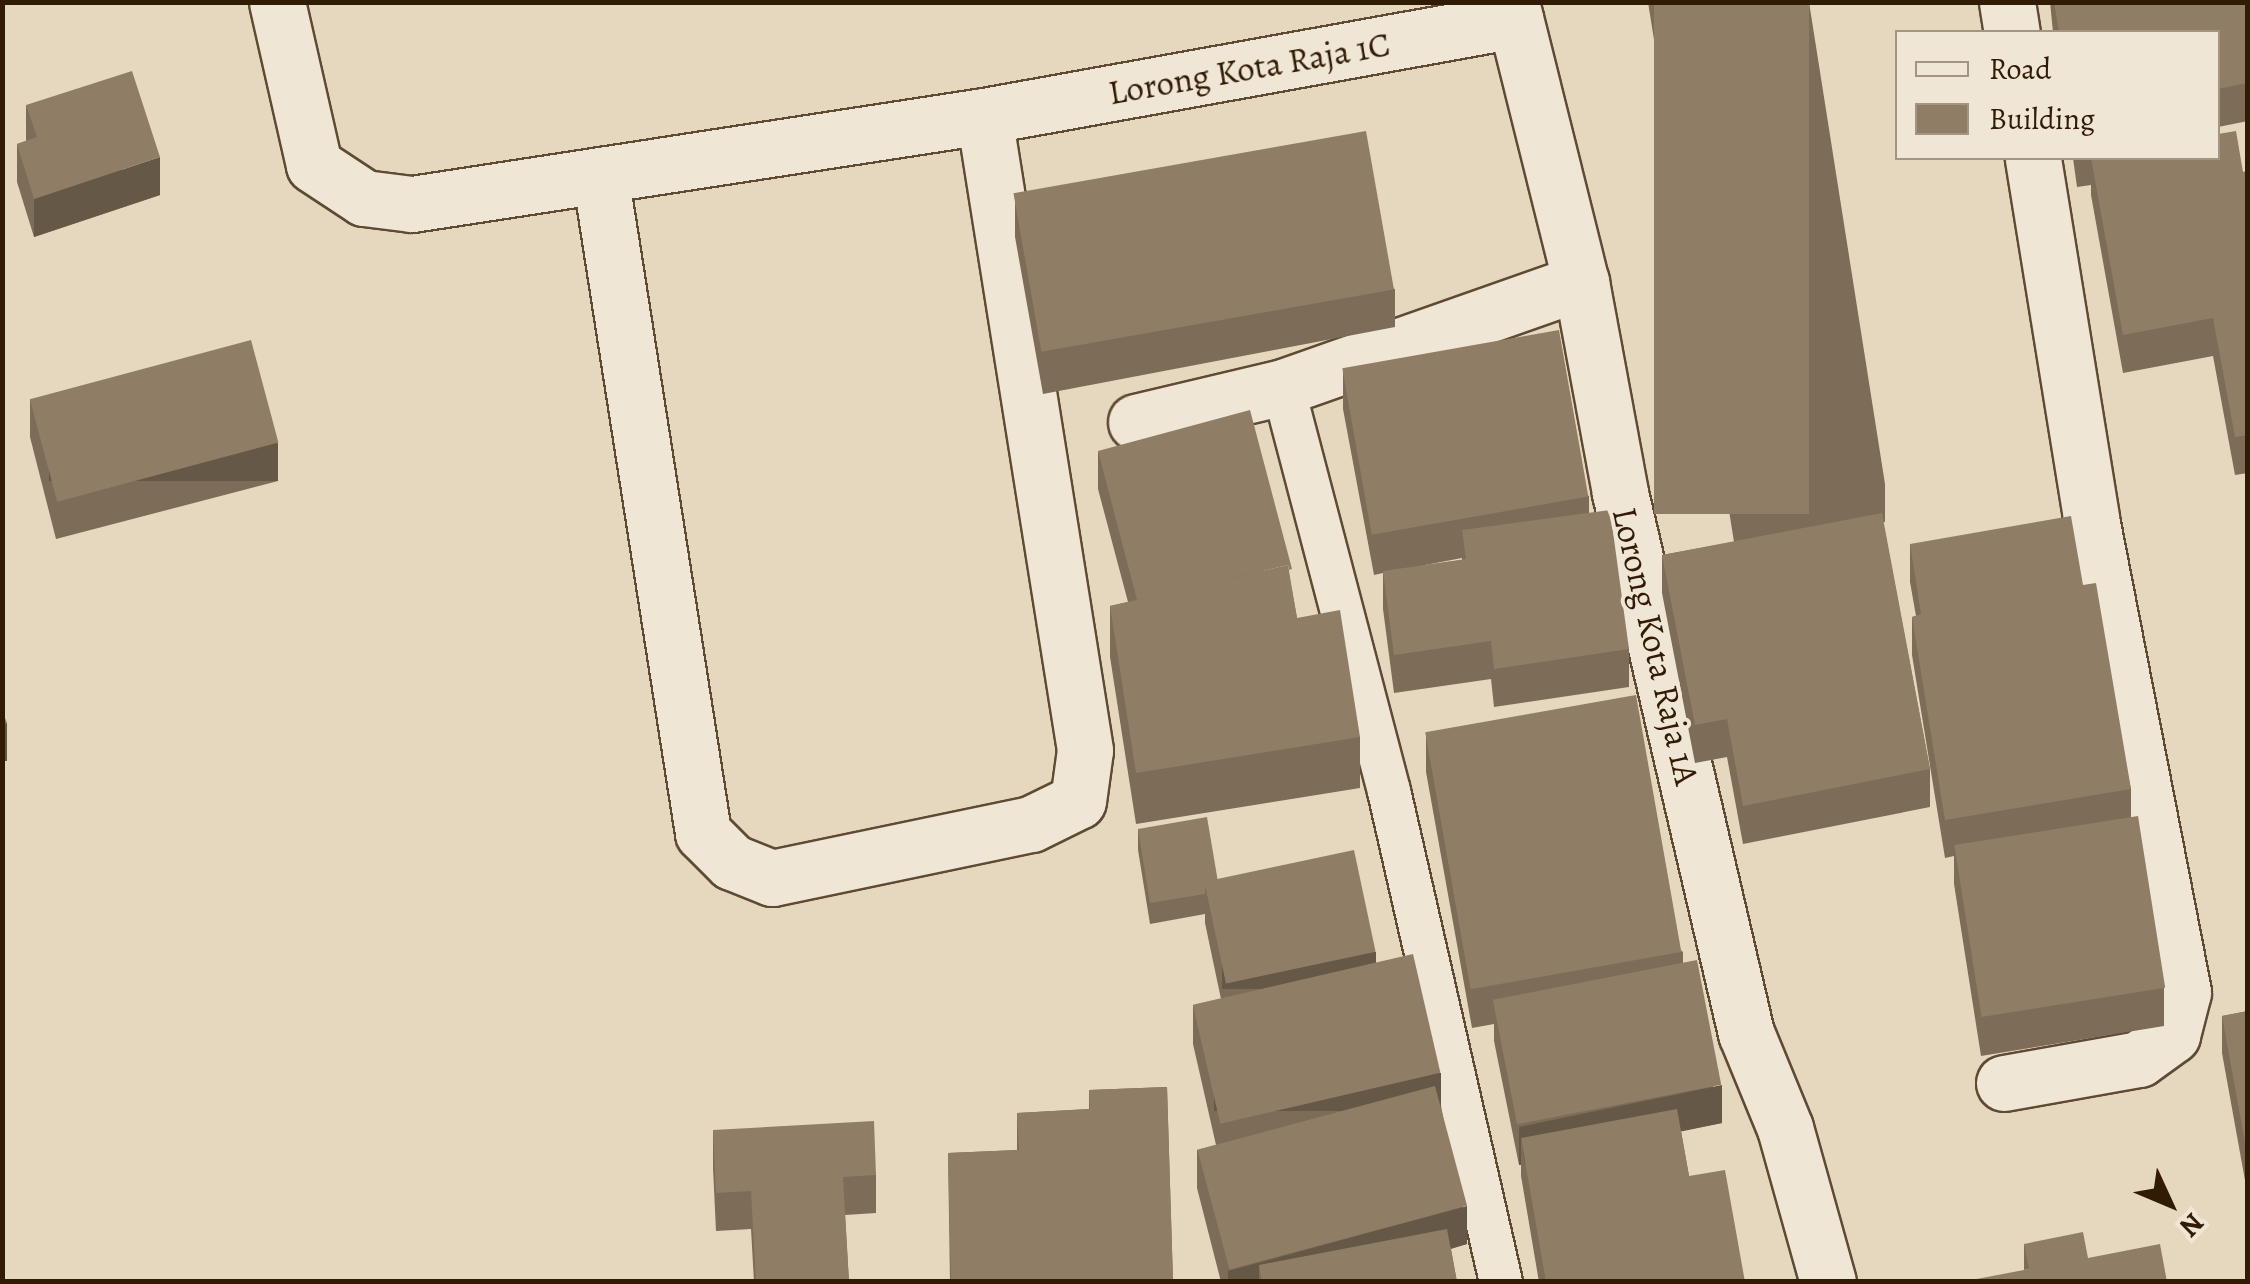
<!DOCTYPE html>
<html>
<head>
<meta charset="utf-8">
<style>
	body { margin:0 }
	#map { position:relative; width:2250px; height:1284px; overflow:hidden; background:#e6d8bf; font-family:Alegreya,serif }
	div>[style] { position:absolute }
	.roads { filter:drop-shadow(2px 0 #5f4a34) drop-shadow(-2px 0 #5f4a34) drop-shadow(0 2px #5f4a34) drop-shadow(0 -2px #5f4a34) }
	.service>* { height:42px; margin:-21px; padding:0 21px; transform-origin:21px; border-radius:21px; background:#efe6d5 }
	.minor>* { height:55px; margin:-27.5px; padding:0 27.5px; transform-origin:27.5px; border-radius:27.5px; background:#efe6d5 }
	.wall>* { inset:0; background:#7c6c58 }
	.shaded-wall>* { inset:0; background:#655847; transform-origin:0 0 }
	.building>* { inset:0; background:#907d66; transform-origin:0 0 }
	span { translate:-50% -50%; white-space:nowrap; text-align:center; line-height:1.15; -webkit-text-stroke:8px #efe6d5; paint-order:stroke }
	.street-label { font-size:35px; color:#321b05 }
	.frame { position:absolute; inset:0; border:5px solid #321b05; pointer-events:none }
	.legend { position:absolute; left:1895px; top:30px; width:325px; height:130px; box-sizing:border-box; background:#efe6d5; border:2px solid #a39582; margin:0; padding:12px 18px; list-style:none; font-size:30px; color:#321b05 }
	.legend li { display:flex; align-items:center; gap:20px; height:50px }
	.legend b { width:50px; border:2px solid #a39582 }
	.north { position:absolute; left:2120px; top:1154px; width:100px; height:100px; -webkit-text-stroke:8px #efe6d5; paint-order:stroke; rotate:134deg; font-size:28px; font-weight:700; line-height:40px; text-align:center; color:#321b05 }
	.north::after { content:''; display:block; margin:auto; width:35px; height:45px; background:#321b05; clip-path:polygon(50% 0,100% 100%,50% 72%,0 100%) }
</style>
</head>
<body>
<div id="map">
	<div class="roads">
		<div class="service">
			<div style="left:1283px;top:387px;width:418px;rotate:75.3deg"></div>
			<div style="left:1389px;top:791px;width:504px;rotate:77.15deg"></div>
		</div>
		<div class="minor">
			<div style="left:277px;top:2px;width:167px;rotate:77.2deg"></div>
			<div style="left:314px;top:165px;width:60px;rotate:33.4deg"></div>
			<div style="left:364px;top:198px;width:48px;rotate:7.1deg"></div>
			<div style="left:412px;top:204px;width:579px;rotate:-8.75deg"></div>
			<div style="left:984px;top:116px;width:540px;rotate:-10.25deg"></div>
			<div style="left:1511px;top:2px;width:289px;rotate:76deg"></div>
			<div style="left:1581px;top:282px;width:215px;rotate:79.5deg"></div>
			<div style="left:1620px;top:493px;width:555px;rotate:76.87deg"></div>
			<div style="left:1746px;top:1033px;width:103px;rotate:67.7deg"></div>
			<div style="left:1785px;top:1128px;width:160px;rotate:74.4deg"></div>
			<div style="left:2007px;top:2px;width:30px;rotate:81deg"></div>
			<div style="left:600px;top:175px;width:666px;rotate:81.1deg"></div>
			<div style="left:703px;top:833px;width:41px;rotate:45deg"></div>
			<div style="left:732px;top:862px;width:43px;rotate:21.8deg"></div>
			<div style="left:772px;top:878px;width:265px;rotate:-11.8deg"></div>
			<div style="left:1031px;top:824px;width:52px;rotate:-26.1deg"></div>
			<div style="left:1078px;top:801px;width:51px;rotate:-82.2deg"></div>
			<div style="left:1085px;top:750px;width:642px;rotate:-99.05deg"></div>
			<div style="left:1136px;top:422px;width:151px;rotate:-13.4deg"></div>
			<div style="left:1283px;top:387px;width:316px;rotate:-19.4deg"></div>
			<div style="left:2004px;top:1083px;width:137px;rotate:-10.1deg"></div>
			<div style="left:2139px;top:1059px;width:41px;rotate:-36deg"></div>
			<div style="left:2172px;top:1035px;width:44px;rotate:-75.7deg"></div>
			<div style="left:2183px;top:992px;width:484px;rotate:-101deg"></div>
			<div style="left:2091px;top:517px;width:364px;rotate:-99.2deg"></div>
		</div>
	</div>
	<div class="wall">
		<div style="clip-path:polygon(1648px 2px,1809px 2px,1885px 484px,1885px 522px,1883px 522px,1930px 769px,1930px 807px,1743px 844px,1727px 757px,1695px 763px,1662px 593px,1662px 555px,1734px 542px)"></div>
		<div style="clip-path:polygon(2050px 2px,2248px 2px,2248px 121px,2218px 127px,2218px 32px,2053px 32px)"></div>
		<div style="clip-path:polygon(26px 105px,160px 195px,34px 237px,17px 182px,17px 144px,26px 141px)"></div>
		<div style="clip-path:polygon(2073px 158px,2218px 158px,2243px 172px,2248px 171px,2248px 473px,2235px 475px,2213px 356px,2123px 373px,2091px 195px,2091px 185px,2077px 187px)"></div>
		<div style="clip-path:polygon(1015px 199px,1395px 289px,1395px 327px,1043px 394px,1015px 237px)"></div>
		<div style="clip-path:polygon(evenodd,1343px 371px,1589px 496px,1589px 513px,1629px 649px,1629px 687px,1494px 707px,1491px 679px,1394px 693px,1383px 609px,1383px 573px,1374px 575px,1343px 409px,1343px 371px,1462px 558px,1462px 560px,1420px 566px,1462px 558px)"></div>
		<div style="clip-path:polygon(30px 399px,278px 481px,56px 539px,30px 437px)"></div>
		<div style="clip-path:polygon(1098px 451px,1292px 591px,1297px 618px,1360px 737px,1360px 788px,1136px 824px,1110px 657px,1110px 606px,1128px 602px,1098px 489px)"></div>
		<div style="clip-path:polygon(1910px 544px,2083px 585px,2131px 789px,2131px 817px,2164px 988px,2164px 1026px,1981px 1056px,1954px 884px,1954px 856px,1945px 858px,1912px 655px,1912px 617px,1916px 616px,1910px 582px)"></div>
		<div style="clip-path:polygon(1426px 734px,1683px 952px,1683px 964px,1722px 1123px,1681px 1131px,1689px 1176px,1745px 1282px,1539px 1282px,1521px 1176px,1521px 1165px,1519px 1165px,1494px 1041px,1494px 1024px,1472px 1028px,1426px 772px)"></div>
		<div style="clip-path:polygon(1138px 829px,1218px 882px,1376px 962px,1441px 1106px,1467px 1244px,1451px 1249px,1457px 1282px,1221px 1282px,1197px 1188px,1197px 1150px,1216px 1145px,1193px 1044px,1193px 1006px,1221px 999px,1205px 923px,1205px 914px,1150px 924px,1138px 850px)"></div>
		<div style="clip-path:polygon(2248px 1011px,2248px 1197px,2222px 1053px,2222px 1016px)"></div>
		<div style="clip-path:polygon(1167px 1087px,1173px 1282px,950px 1282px,948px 1153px,1017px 1150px,1017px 1113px,1089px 1109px,1089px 1090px)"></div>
		<div style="clip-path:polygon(713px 1130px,876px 1175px,876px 1213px,845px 1215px,849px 1282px,754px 1282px,751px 1229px,716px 1231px,713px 1168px)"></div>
		<div style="clip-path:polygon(2024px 1244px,2088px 1258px,2024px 1270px)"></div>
	</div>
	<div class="shaded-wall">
		<div style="clip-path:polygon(160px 157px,160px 195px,34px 237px,34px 199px)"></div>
		<div style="left:278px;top:443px;width:38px;height:229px;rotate:90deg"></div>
		<div style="left:7px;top:723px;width:38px;height:5px;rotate:90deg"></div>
		<div style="left:1376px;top:952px;width:37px;height:154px;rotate:90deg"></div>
		<div style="left:1441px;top:1073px;width:38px;height:227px;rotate:90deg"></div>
		<div style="clip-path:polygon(1722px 1085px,1722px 1123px,1525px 1164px,1521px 1138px,1521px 1165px,1519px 1165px,1519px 1127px)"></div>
		<div style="clip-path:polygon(1467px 1206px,1467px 1244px,1330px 1282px,1259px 1265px,1259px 1282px,1228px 1282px,1228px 1271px)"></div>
	</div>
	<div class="building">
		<div style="left:1654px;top:2px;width:155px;height:512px"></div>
		<div style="clip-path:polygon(2054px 2px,2248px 2px,2248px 83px,2218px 89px,2218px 32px,2059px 32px)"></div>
		<div style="clip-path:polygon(132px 71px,160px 157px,34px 199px,17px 144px,37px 137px,26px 105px)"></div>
		<div style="left:1366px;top:131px;width:161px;height:358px;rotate:80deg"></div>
		<div style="clip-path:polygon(2236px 131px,2243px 172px,2248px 171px,2248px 435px,2235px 437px,2213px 318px,2123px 335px,2091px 158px,2218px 158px,2218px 134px)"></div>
		<div style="left:1559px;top:330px;width:169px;height:220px;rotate:80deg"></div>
		<div style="left:251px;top:340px;width:106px;height:229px;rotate:75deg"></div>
		<div style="clip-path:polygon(1250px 410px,1292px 569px,1289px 570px,1288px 565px,1137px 600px,1098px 451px)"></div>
		<div style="clip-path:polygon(1610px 510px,1629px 649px,1494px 669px,1491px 641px,1394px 655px,1383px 571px,1466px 559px,1462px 530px)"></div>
		<div style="clip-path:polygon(1882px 513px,1930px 769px,1743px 806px,1727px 719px,1695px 725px,1662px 555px)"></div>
		<div style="clip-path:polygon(2071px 516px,2083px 585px,2096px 583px,2131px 789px,1945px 820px,1912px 617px,1921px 614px,1910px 544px)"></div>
		<div style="clip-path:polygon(1288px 565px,1297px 618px,1340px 610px,1360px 737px,1136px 773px,1110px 606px)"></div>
		<div style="left:1636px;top:695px;width:261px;height:214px;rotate:80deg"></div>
		<div style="clip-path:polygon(2px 710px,7px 723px,2px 725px)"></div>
		<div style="left:2138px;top:816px;width:174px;height:186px;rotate:81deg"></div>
		<div style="clip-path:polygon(1207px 817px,1218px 882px,1205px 885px,1205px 894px,1150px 903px,1138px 829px)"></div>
		<div style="left:1354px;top:850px;width:104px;height:153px;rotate:78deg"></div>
		<div style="left:1413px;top:954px;width:122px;height:226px;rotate:77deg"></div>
		<div style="left:1697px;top:960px;width:127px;height:208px;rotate:79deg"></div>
		<div style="clip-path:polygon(2248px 1011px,2248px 1159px,2222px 1016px)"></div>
		<div style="left:1435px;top:1086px;width:124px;height:246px;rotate:75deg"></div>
		<div style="clip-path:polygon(1167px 1087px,1173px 1280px,951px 1282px,948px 1153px,1019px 1150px,1017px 1113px,1090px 1109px,1089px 1090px)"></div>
		<div style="clip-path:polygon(1677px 1109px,1689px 1176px,1725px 1170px,1745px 1282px,1546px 1282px,1521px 1138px)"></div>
		<div style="clip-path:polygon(874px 1121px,876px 1175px,843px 1177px,849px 1282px,756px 1282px,751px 1191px,716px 1193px,713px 1130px)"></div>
		<div style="clip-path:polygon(1447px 1229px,1457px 1282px,1262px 1282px,1259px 1265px)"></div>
		<div style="clip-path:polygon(2083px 1232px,2088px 1258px,2160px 1244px,2167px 1282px,1961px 1282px,2029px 1269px,2024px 1244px)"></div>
	</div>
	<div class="street-label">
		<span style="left:1249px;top:68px;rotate:-10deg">Lorong Kota Raja 1C</span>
		<span style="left:1656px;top:646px;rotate:77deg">Lorong Kota Raja 1A</span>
	</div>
	<div class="frame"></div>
	<ul class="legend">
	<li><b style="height:12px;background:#efe6d5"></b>Road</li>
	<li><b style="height:28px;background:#907d66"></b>Building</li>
	</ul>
	<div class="north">N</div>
</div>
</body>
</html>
